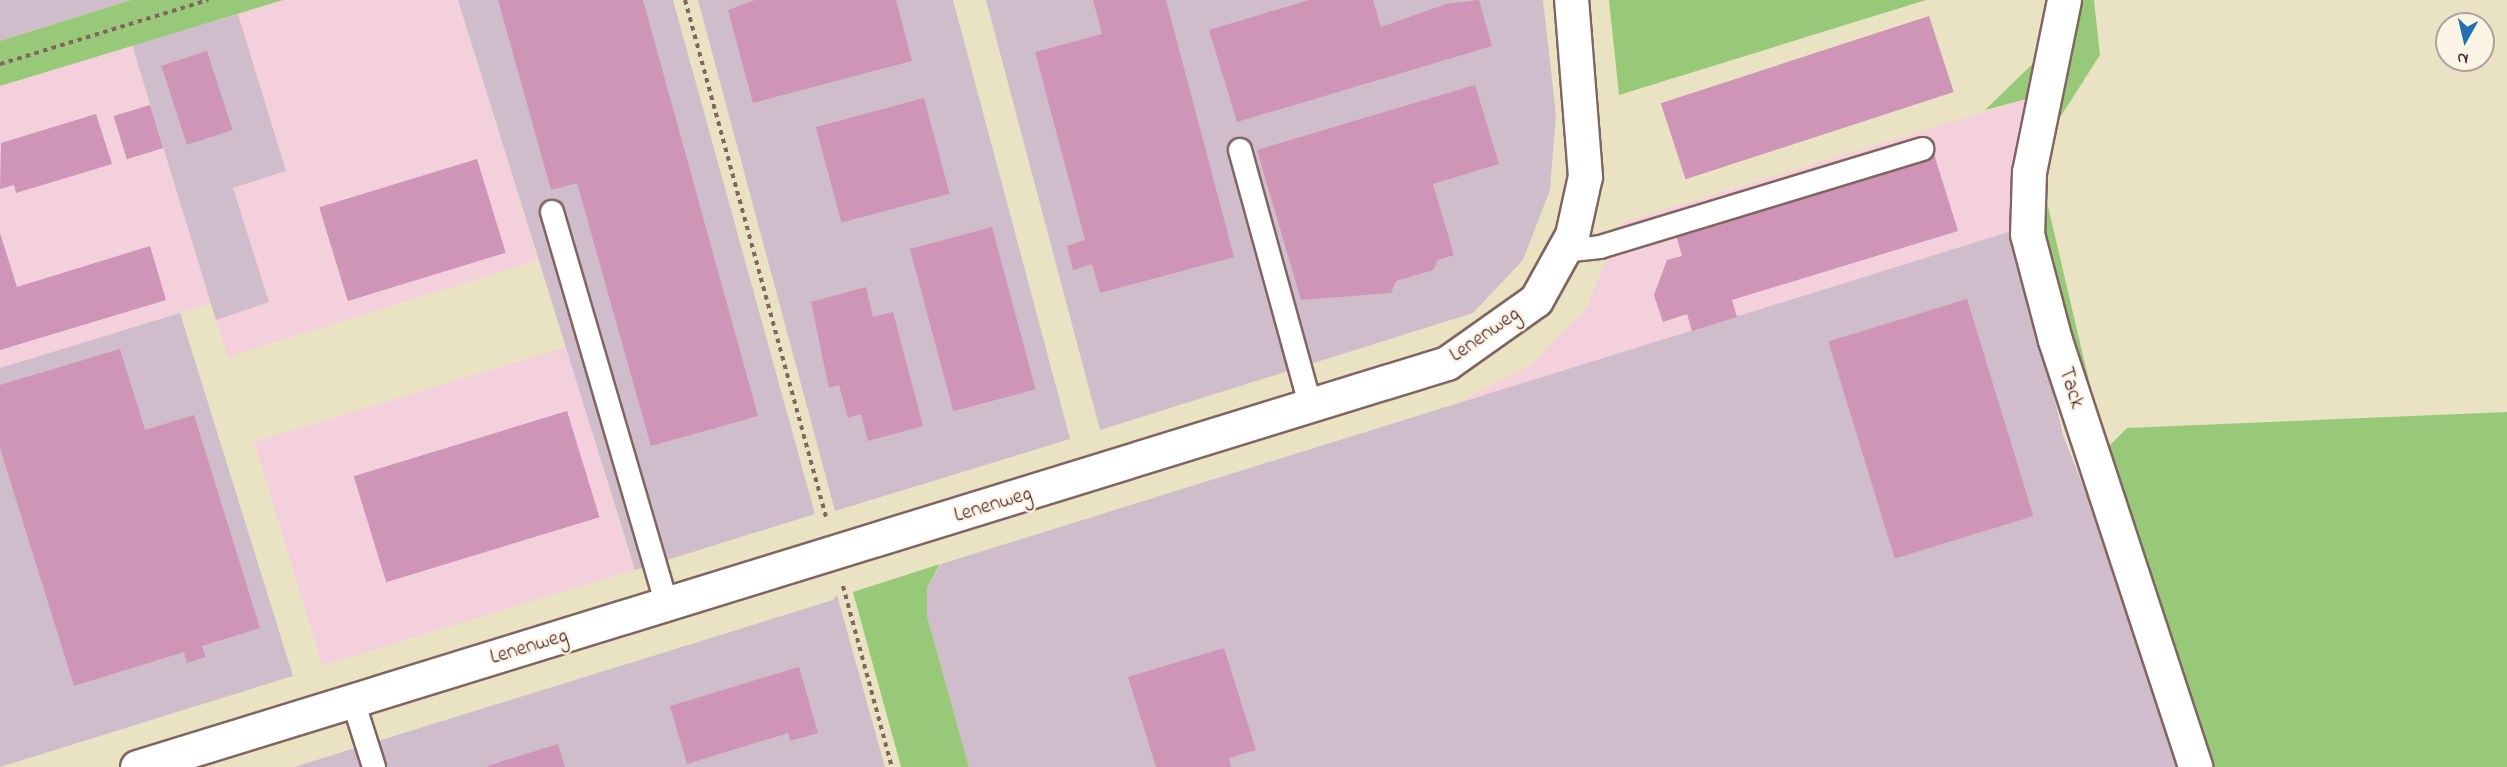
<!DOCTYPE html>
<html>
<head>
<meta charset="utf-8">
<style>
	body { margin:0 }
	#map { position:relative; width:2507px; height:767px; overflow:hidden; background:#eae3c3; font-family:"Indie Flower",sans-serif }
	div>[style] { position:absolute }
	.built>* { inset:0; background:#f4cfdc; transform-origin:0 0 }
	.industrial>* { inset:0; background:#d0bdcc }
	.green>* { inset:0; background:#98c979 }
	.building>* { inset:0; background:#ce95b6; transform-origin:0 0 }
	.path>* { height:4px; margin-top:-2px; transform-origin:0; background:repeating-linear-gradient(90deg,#826460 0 4.5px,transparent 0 9px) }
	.roads { filter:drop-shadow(2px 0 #826460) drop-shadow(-2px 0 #826460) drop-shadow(0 2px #826460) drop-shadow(0 -2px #826460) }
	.service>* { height:22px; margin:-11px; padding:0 11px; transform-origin:11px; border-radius:11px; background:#fff }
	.minor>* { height:33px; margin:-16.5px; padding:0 16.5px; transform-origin:16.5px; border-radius:16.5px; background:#fff }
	span { translate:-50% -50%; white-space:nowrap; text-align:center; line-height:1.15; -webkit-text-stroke:5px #fcf5e5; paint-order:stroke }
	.street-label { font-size:21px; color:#4a1f2b }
	.north { position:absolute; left:2435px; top:12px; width:60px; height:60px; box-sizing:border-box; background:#fcf5e5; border:2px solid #b59f9b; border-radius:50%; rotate:188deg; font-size:16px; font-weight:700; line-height:24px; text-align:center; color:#4a1f2b }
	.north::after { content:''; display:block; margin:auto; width:21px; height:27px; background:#1f6fb2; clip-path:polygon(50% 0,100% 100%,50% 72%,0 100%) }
</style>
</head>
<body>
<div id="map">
	<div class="built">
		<div style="clip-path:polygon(283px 0,458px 0,538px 260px,228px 357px,216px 320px,269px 302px,233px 188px,286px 171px,238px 14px)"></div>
		<div style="clip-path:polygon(132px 45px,212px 303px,0 368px,0 86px)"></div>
		<div style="clip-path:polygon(2034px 97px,2015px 230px,1456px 404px,1531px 365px,1587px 307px,1621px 223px)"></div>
		<div style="left:566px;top:347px;width:233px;height:326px;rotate:73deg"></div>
	</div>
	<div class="industrial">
		<div style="clip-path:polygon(0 0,131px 0,0 41px)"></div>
		<div style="clip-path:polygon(458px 0,673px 0,815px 514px,635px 570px)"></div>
		<div style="clip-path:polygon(698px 0,953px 0,1070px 439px,835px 511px)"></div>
		<div style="clip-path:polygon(986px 0,1543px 0,1556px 115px,1550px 190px,1523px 260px,1473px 313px,1100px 430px)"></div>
		<div style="clip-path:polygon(238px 14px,286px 171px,233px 188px,269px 302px,216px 320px,132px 45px)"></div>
		<div style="clip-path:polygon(2015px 230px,2063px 435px,2126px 595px,2182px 767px,969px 767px,927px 616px,927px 588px,941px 564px)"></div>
		<div style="clip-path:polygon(180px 313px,293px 676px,0 767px,0 368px)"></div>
		<div style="clip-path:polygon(837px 595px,885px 767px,294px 767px,833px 600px)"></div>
	</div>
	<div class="green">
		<div style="clip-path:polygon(131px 0,283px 0,0 86px,0 41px)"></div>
		<div style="clip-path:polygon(1609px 0,1926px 0,1619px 95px)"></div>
		<div style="clip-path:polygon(2074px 0,2094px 0,2100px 55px,2036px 155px,2096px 411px,2076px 369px,2041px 224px,2036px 155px)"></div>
		<div style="clip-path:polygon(2049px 48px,2034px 97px,1985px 110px)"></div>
		<div style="clip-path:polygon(2507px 412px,2507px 767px,2206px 767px,2107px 448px,2127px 428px)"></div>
		<div style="clip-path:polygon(940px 564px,927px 588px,927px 616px,969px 767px,901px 767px,853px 592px)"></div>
	</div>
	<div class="building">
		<div style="clip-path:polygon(498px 0,643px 0,758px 416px,651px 446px,577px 183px,551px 190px)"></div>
		<div style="clip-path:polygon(755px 0,896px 0,912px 61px,753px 103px,728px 10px)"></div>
		<div style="clip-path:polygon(1093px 0,1166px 0,1234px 257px,1100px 293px,1092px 264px,1073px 270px,1067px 246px,1085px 240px,1035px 52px,1102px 34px)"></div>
		<div style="clip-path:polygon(1309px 0,1373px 0,1381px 27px,1446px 4px,1479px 0,1492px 46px,1237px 122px,1209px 30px)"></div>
		<div style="left:1929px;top:16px;width:80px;height:282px;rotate:72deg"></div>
		<div style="left:207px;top:51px;width:83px;height:48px;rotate:72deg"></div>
		<div style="clip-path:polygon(1475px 85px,1499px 164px,1433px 184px,1454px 255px,1438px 260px,1433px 270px,1396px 281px,1391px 293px,1301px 300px,1257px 150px)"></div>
		<div style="left:924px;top:98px;width:99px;height:112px;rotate:75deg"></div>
		<div style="left:150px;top:105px;width:45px;height:38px;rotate:73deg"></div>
		<div style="clip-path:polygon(96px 114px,112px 164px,16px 193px,14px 185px,0 189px,1px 143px)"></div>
		<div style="clip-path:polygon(1933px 151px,1958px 231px,1732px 300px,1737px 317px,1692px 331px,1687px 314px,1663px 322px,1654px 295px,1667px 260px,1682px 256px,1675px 231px)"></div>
		<div style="left:477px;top:159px;width:98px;height:165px;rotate:73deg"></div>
		<div style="left:992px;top:227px;width:168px;height:85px;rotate:75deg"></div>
		<div style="clip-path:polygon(0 233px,17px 287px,150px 246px,166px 300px,0 350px)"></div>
		<div style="clip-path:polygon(866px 287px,873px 317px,893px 312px,923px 426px,868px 441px,861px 414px,848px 418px,839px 385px,829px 388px,811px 302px)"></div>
		<div style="left:1967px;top:299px;width:227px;height:145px;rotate:73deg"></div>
		<div style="clip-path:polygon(120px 349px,145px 430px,194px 415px,260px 628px,202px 646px,206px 657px,187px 663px,184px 652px,74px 686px,0 448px,0 385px)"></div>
		<div style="left:567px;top:411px;width:111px;height:223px;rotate:73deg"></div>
		<div style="clip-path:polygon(1224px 648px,1256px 750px,1229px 758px,1231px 767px,1156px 767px,1128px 677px)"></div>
		<div style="clip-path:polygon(799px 667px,818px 733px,790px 741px,788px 733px,687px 764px,670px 706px)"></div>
		<div style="clip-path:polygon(558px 744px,565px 767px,486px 767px,503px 761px)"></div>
	</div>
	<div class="path">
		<div style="left:685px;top:0;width:536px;rotate:74.74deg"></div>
		<div style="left:0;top:64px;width:218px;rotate:-17.1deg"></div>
		<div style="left:843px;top:586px;width:188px;rotate:74.9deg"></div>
	</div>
	<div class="roads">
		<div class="service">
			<div style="left:1240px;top:150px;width:267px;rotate:74.6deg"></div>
			<div style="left:552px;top:212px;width:409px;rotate:73.7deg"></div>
			<div style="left:1563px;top:251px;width:37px;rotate:-6deg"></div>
			<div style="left:1600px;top:247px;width:337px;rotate:-16.9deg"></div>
			<div style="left:353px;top:701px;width:69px;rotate:72.3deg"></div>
		</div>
		<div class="minor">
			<div style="left:2064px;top:0;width:176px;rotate:101.5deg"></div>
			<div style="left:2029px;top:172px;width:62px;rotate:91.8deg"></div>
			<div style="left:2027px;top:234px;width:110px;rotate:75.2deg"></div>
			<div style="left:2055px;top:340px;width:449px;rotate:71.8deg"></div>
			<div style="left:137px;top:767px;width:1371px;rotate:-17.14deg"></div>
			<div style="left:1447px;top:363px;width:109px;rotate:-35.3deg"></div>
			<div style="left:1536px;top:300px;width:74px;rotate:-61deg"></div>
			<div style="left:1572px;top:235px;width:60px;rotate:-77.6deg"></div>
			<div style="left:1585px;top:176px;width:177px;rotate:-94.5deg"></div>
		</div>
	</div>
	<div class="street-label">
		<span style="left:1485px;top:335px;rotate:-35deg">Lenenweg</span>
		<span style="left:2071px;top:388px;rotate:72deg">Tack</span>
		<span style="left:993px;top:505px;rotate:-17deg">Lenenweg</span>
		<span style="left:529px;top:647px;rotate:-17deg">Lenenweg</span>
	</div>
	<div class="north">N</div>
</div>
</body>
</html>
